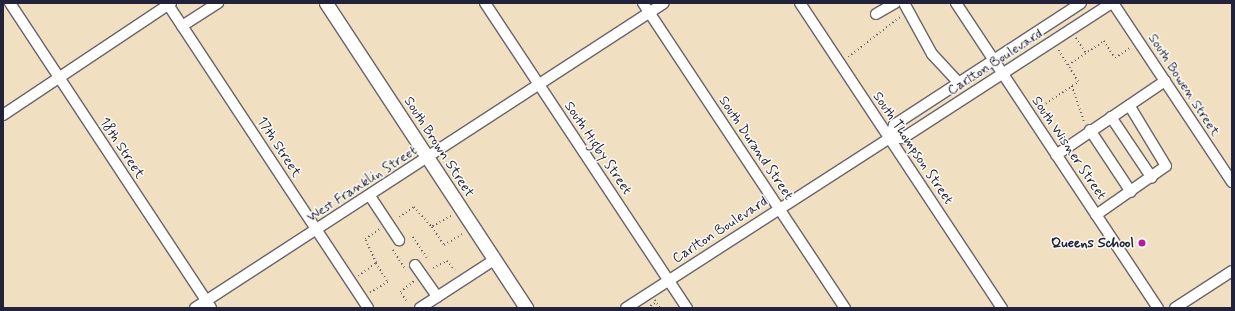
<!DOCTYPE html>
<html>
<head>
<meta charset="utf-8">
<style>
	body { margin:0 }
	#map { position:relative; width:1235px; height:311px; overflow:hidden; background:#f0e0c1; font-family:Mynerve,sans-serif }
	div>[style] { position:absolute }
	.path>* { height:1.5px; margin-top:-0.75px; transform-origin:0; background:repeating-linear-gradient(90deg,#6a646a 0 1px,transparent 0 4px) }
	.roads { filter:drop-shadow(1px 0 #6a646a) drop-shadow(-1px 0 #6a646a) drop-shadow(0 1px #6a646a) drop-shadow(0 -1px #6a646a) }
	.minor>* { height:10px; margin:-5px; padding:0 5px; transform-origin:5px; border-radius:5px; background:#fff }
	.major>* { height:13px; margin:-6.5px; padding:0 6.5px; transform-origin:6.5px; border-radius:6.5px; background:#fff }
	.dots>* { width:11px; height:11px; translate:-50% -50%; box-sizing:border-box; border:2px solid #fdfcf7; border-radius:50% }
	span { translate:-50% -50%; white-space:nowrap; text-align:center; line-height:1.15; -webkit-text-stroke:3px #fdfcf7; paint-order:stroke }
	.street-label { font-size:14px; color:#22223b }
	.poi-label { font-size:14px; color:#22223b; font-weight:700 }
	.right { translate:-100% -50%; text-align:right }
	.frame { position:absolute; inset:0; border:4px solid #22223b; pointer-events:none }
</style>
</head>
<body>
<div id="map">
	<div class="path">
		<div style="left:1076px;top:38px;width:18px;rotate:56deg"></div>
		<div style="left:848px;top:57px;width:67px;rotate:-37.7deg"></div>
		<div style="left:1068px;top:65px;width:43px;rotate:-33.7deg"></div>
		<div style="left:1104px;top:41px;width:20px;rotate:57deg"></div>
		<div style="left:1115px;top:58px;width:18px;rotate:-34deg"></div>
		<div style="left:1072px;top:86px;width:37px;rotate:71deg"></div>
		<div style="left:1039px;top:108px;width:47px;rotate:-33.7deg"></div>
		<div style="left:1078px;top:82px;width:39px;rotate:-122deg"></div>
		<div style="left:451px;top:216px;width:22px;rotate:150deg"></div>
		<div style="left:432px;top:227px;width:22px;rotate:56deg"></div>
		<div style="left:444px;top:245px;width:21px;rotate:-31deg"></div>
		<div style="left:399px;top:217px;width:18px;rotate:-34deg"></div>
		<div style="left:414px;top:207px;width:27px;rotate:48deg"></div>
		<div style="left:413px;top:237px;width:25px;rotate:56deg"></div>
		<div style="left:393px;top:250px;width:24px;rotate:57deg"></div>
		<div style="left:376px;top:263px;width:26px;rotate:-115deg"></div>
		<div style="left:365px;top:239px;width:18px;rotate:-34deg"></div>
		<div style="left:433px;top:268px;width:16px;rotate:-27deg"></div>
		<div style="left:447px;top:261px;width:12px;rotate:48deg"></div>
		<div style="left:358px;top:276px;width:22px;rotate:-36deg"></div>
		<div style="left:376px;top:263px;width:22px;rotate:58deg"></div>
		<div style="left:388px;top:282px;width:22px;rotate:148deg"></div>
		<div style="left:655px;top:300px;width:9px;rotate:58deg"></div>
		<div style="left:406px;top:301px;width:11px;rotate:-124deg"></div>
		<div style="left:400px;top:292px;width:18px;rotate:-38deg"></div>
		<div style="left:647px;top:308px;width:11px;rotate:-34deg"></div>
	</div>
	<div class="roads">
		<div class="minor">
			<div style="left:10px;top:3px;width:365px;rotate:56.6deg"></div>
			<div style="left:167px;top:3px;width:365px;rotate:56.6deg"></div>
			<div style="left:485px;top:3px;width:366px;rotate:56.5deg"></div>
			<div style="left:643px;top:3px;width:366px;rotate:56.5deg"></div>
			<div style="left:800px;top:3px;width:366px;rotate:56.5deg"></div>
			<div style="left:904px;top:3px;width:58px;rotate:61.2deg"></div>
			<div style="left:932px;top:54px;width:38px;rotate:47deg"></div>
			<div style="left:956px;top:3px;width:366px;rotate:56.5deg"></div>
			<div style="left:1113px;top:3px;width:215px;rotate:56.4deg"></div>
			<div style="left:876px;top:14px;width:22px;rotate:-30deg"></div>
			<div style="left:182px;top:26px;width:43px;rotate:-32.6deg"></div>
			<div style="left:3px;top:115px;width:202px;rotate:-33.7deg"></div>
			<div style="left:1111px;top:117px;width:73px;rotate:56.1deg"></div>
			<div style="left:1090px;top:130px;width:74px;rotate:56.5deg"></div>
			<div style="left:890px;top:138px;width:14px;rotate:-73deg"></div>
			<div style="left:894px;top:125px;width:223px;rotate:-33.1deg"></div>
			<div style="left:1056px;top:155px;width:132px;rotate:-34.2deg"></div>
			<div style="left:370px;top:196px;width:53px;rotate:56.6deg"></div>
			<div style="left:1096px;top:215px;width:85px;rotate:-35deg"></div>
			<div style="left:1166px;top:166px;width:71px;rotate:-121.2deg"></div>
			<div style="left:415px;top:265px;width:39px;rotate:55deg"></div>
			<div style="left:195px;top:308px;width:559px;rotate:-33.04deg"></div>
			<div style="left:420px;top:308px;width:88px;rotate:-33deg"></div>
			<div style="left:626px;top:308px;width:314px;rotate:-32.8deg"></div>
			<div style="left:890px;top:138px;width:13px"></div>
			<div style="left:903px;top:138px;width:249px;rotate:-32.9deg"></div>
			<div style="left:1175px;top:308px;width:68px;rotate:-33deg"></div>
		</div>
		<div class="major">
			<div style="left:326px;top:3px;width:365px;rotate:56.7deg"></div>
		</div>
	</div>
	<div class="dots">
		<div style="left:1142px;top:243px;background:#b5179e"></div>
	</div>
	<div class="street-label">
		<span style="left:995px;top:62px;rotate:-33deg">Carlton Boulevard</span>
		<span style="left:1184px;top:85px;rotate:57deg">South Bowen Street</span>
		<span style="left:279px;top:147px;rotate:57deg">17th Street</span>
		<span style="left:439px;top:147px;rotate:57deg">South Brown Street</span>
		<span style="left:122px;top:148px;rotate:57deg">18th Street</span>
		<span style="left:598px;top:148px;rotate:56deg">South Higby Street</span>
		<span style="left:756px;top:148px;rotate:56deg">South Durand Street</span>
		<span style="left:913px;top:148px;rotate:56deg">South Thompson Street</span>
		<span style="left:1069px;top:148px;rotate:56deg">South Wisner Street</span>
		<span style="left:362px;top:184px;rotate:-33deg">West Franklin Street</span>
		<span style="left:720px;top:230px;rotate:-33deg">Carlton Boulevard</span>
	</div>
	<div class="poi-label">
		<span class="right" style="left:1134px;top:243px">Queens School</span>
	</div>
	<div class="frame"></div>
</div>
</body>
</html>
